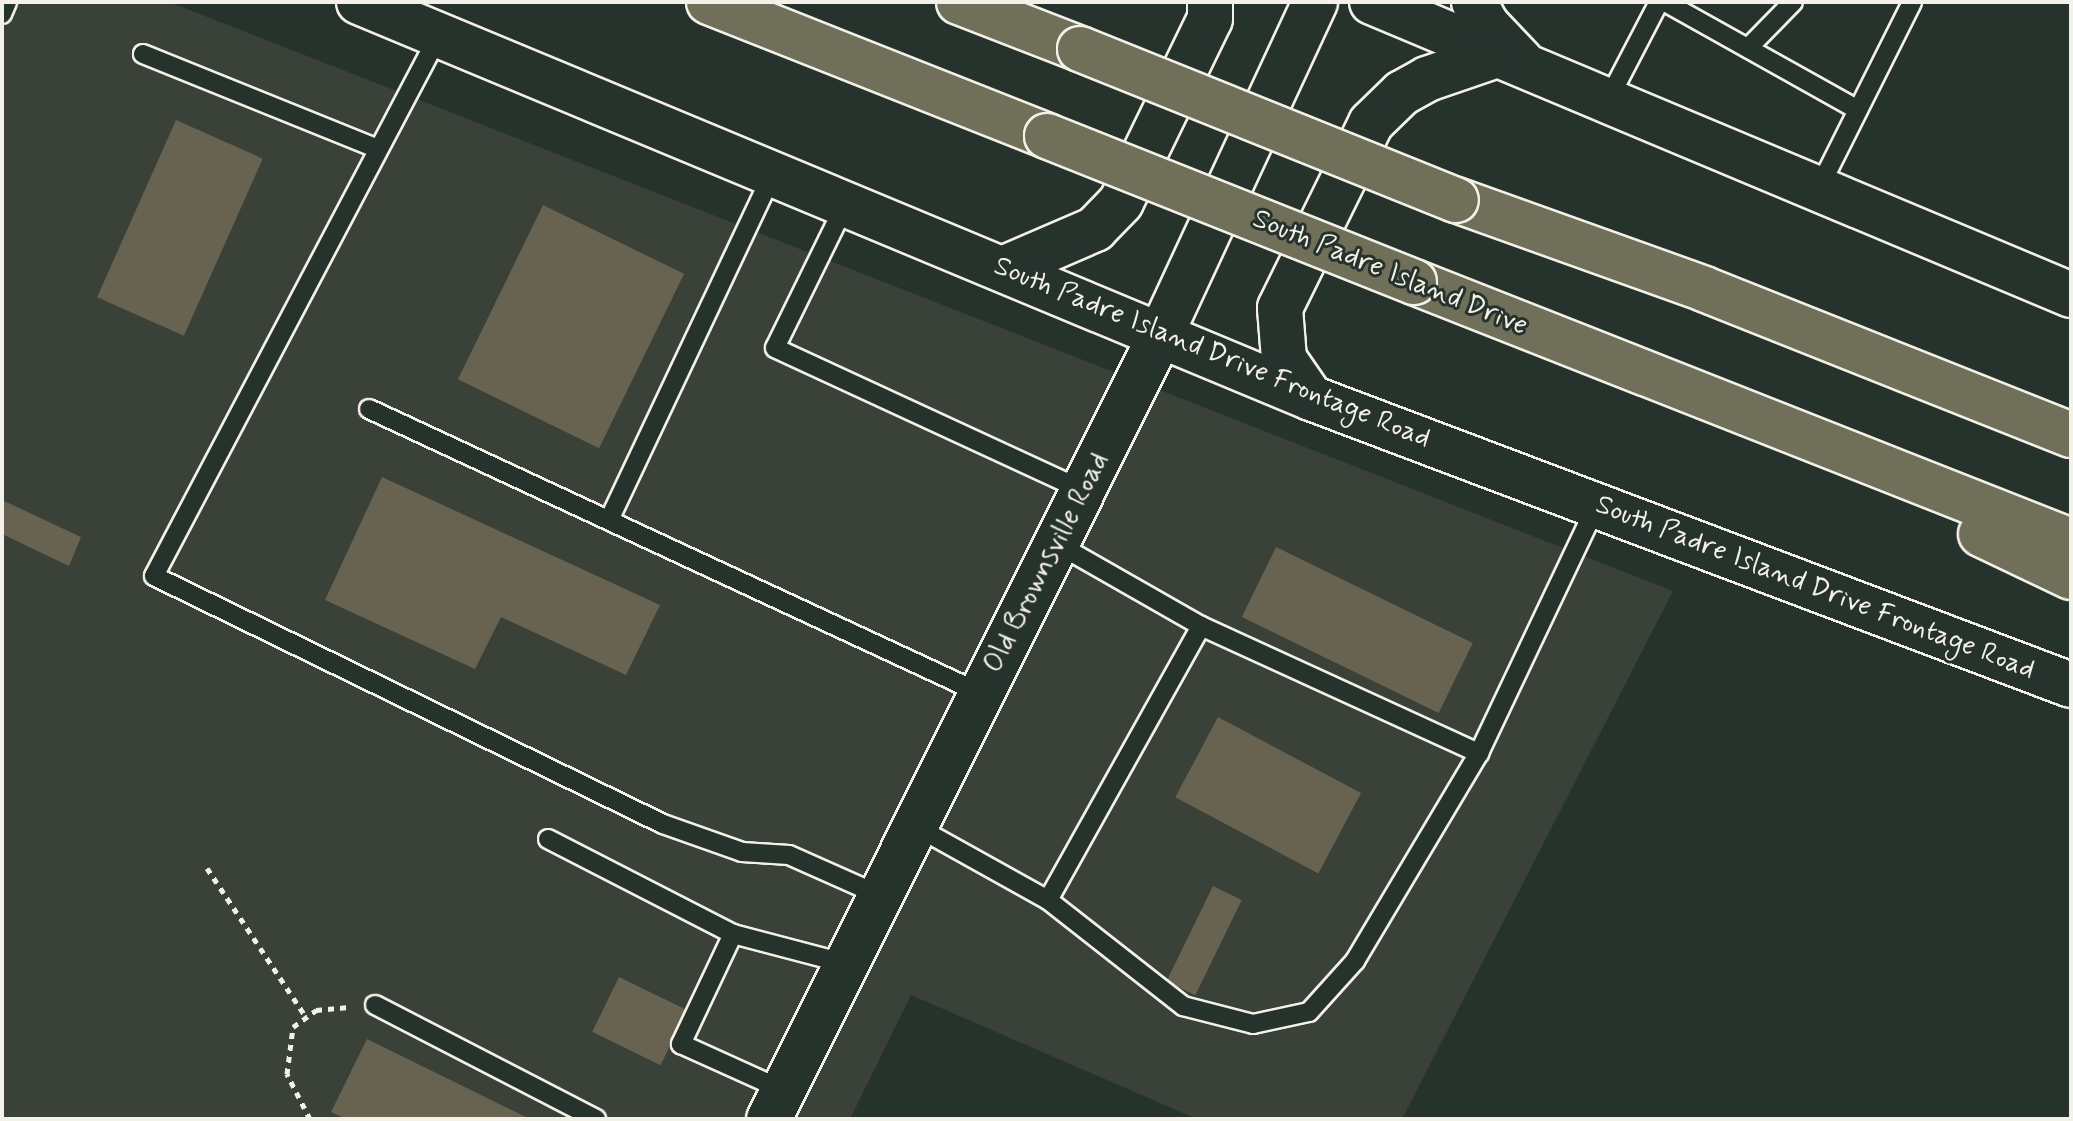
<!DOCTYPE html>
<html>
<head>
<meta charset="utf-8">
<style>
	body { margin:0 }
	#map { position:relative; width:2073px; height:1121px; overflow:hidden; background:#26332d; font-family:Mynerve,sans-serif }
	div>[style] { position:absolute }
	.built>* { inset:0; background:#3a4138 }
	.building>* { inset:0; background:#676350; transform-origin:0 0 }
	.path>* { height:5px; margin-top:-2.5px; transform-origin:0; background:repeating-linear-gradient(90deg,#f4f1e8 0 6px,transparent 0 12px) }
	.roads { filter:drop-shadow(2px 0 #f4f1e8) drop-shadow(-2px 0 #f4f1e8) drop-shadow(0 2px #f4f1e8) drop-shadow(0 -2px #f4f1e8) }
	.service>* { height:18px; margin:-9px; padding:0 9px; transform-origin:9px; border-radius:9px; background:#26332d }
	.secondary>* { height:44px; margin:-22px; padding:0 22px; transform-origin:22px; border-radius:22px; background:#26332d }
	.motorway>* { height:44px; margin:-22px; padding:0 22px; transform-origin:22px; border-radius:22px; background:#706f59 }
	.bridges { filter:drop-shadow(2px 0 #f4f1e8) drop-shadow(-2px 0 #f4f1e8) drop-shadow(0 2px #f4f1e8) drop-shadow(0 -2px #f4f1e8) }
	.motorway-bridge>* { height:44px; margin:-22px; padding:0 22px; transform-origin:22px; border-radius:22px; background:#706f59 }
	span { translate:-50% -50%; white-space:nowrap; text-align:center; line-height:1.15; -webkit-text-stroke:6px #26332d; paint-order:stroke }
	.street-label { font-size:28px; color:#f4f1e8 }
	.frame { position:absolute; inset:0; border:4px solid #f4f1e8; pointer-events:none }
</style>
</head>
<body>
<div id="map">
	<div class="built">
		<div style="clip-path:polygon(2px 2px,169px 2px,1673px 591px,1402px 1119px,1197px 1119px,911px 995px,850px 1119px,2px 1119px)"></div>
	</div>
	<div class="building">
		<div style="left:176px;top:120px;width:95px;height:194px;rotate:24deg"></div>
		<div style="left:543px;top:205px;width:157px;height:194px;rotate:26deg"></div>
		<div style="clip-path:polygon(382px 477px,660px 605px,626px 675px,501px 617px,475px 669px,325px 600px)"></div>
		<div style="clip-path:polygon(2px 500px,81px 537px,69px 566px,2px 534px)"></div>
		<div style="left:1276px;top:547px;width:219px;height:78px;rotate:26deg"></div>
		<div style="left:1218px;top:717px;width:162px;height:91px;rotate:28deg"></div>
		<div style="left:1213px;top:886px;width:32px;height:106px;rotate:26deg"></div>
		<div style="left:619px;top:977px;width:76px;height:61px;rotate:26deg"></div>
		<div style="clip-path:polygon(367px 1039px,530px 1119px,346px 1119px,331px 1112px)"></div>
	</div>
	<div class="path">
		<div style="left:207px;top:868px;width:179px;rotate:56.4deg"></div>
		<div style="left:310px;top:1119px;width:51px;rotate:-117.1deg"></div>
		<div style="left:287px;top:1074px;width:47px;rotate:-82.7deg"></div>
		<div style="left:293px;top:1027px;width:29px;rotate:-36deg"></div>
		<div style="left:316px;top:1010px;width:36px;rotate:-5deg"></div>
	</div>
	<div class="roads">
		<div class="service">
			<div style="left:1665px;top:2px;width:221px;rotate:29.2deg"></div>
			<div style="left:2px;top:14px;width:13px;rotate:-67deg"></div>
			<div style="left:439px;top:35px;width:611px;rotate:117.78deg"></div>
			<div style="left:154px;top:576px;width:566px;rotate:25.98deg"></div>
			<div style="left:663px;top:824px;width:84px;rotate:19.5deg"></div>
			<div style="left:742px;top:852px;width:47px;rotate:3.7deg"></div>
			<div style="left:789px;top:855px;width:101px;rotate:24deg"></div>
			<div style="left:1748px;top:48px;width:64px;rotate:-45.6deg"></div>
			<div style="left:143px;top:54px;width:253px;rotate:22deg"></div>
			<div style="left:1608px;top:100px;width:110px;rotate:-62.5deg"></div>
			<div style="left:1818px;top:190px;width:210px;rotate:-63.4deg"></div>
			<div style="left:846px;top:203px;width:161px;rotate:116.1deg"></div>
			<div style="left:775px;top:348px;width:339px;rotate:24.8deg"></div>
			<div style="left:369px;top:409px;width:676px;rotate:24.93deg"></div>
			<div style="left:609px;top:520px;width:384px;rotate:-64.7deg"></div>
			<div style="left:1201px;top:626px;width:306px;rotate:24.6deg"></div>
			<div style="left:1479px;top:753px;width:275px;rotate:-64.6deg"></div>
			<div style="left:915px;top:826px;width:152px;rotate:29.1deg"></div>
			<div style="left:1048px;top:900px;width:314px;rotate:-60.8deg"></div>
			<div style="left:1201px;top:626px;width:166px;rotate:-150.3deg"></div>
			<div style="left:548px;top:839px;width:208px;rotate:27.2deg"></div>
			<div style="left:733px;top:934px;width:118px;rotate:14.7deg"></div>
			<div style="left:1048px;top:900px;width:172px;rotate:38.1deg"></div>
			<div style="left:1183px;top:1006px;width:72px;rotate:14.4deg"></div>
			<div style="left:1253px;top:1024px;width:57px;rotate:-12.1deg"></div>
			<div style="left:1309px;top:1012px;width:69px;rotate:-48deg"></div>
			<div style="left:1355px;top:961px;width:242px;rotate:-59.2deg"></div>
			<div style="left:733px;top:934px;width:122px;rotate:115.3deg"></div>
			<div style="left:681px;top:1044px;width:112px;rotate:24.3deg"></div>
			<div style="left:375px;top:1005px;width:249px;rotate:27.3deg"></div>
		</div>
		<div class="secondary">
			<div style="left:359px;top:2px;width:1031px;rotate:22.59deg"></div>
			<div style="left:1311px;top:398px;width:812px;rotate:20.69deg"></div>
			<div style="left:1372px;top:2px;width:758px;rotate:22.74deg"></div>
			<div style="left:1474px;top:2px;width:26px;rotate:61deg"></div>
			<div style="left:1487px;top:25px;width:50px;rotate:46.6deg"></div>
			<div style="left:1005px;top:268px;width:98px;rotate:-23.4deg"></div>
			<div style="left:1095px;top:229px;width:37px;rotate:-46deg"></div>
			<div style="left:1121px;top:202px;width:203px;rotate:-64.1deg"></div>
			<div style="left:1210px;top:19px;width:17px;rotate:-90deg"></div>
			<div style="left:1311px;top:398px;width:47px;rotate:-124.7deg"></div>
			<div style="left:1284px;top:359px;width:51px;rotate:-94.5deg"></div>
			<div style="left:1280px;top:308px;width:206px;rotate:-63.8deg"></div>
			<div style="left:1371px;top:123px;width:43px;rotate:-44.1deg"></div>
			<div style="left:1402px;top:93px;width:29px;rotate:-29deg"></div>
			<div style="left:1427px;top:79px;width:71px;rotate:-18.9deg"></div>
			<div style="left:769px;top:1119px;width:877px;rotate:-63.46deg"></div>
			<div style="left:1161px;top:334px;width:366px;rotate:-65.1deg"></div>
		</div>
		<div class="motorway">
			<div style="left:709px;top:2px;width:364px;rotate:21.6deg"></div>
			<div style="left:959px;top:2px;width:130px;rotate:21.2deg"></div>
			<div style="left:1456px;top:200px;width:263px;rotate:19.7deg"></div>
			<div style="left:1704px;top:289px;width:395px;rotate:21.7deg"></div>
			<div style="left:1414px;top:282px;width:706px;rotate:21.52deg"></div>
			<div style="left:1981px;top:534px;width:100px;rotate:25.5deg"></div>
		</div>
	</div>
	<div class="bridges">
		<div class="motorway-bridge">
			<div style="left:1080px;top:49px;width:405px;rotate:21.9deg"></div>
			<div style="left:1047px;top:136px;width:395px;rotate:21.7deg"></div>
		</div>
	</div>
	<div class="street-label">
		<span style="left:1390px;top:273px;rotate:22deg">South Padre Island Drive</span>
		<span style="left:1212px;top:353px;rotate:22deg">South Padre Island Drive Frontage Road</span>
		<span style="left:1047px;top:563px;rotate:-63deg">Old Brownsville Road</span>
		<span style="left:1815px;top:588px;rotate:21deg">South Padre Island Drive Frontage Road</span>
	</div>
	<div class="frame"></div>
</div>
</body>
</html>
